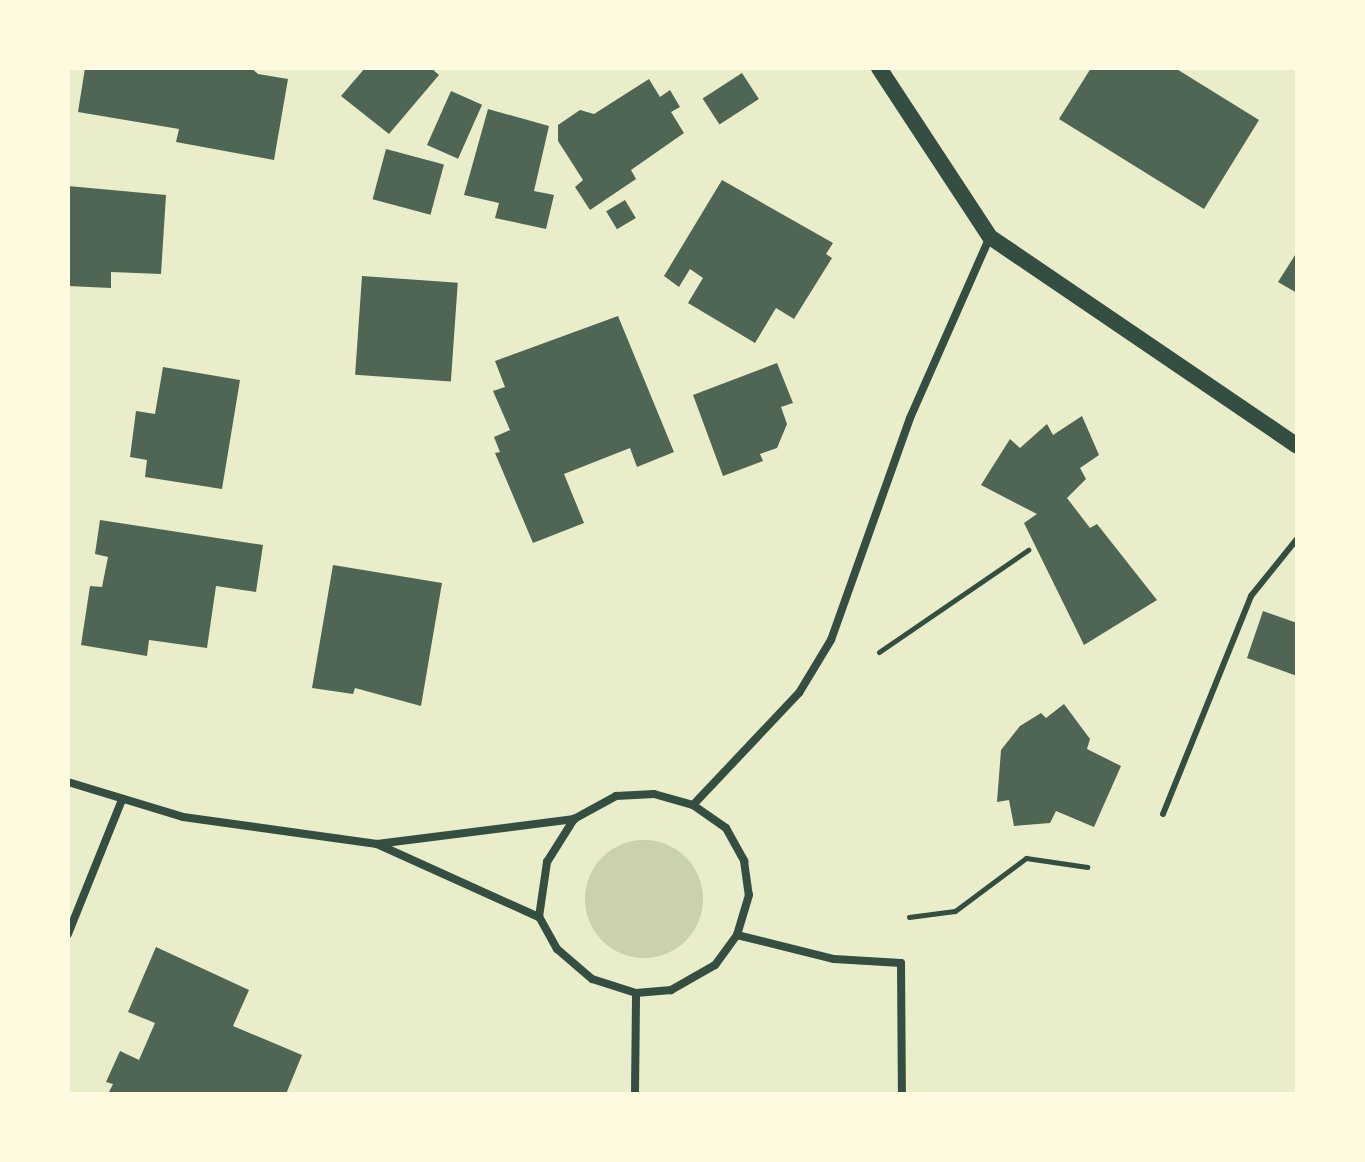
<!DOCTYPE html>
<html>
<head>
<meta charset="utf-8">
<style>
	body { margin:0 }
	#map { position:relative; width:1365px; height:1162px; overflow:hidden; background:#e9edc9; font-family:"Sofia Sans Condensed",sans-serif }
	div>[style] { position:absolute }
	.green>* { inset:0; background:#cad2ad }
	.round { border-radius:50% }
	.building>* { inset:0; background:#4f6655; transform-origin:0 0 }
	.path>* { height:5px; margin:-2.5px; padding:0 2.5px; transform-origin:2.5px; border-radius:2.5px; background:#344e41 }
	.service>* { height:6px; margin:-3px; padding:0 3px; transform-origin:3px; border-radius:3px; background:#344e41 }
	.minor>* { height:8px; margin:-4px; padding:0 4px; transform-origin:4px; border-radius:4px; background:#344e41 }
	.secondary>* { height:16px; margin:-8px; padding:0 8px; transform-origin:8px; border-radius:8px; background:#344e41 }
	span { translate:-50% -50%; white-space:nowrap; text-align:center; line-height:1.15; -webkit-text-stroke:8px #fefae0; paint-order:stroke }
	.frame { position:absolute; inset:0; border:70px solid #fefae0; pointer-events:none }
</style>
</head>
<body>
<div id="map">
	<div class="green">
		<div class="round" style="left:585px;top:840px;width:118px;height:118px"></div>
	</div>
	<div class="building">
		<div style="clip-path:polygon(85px 68px,251px 68px,258px 74px,288px 79px,274px 160px,176px 142px,179px 129px,78px 112px)"></div>
		<div style="clip-path:polygon(365px 68px,431px 68px,439px 75px,389px 134px,341px 96px)"></div>
		<div style="clip-path:polygon(1091px 68px,1175px 68px,1259px 120px,1204px 209px,1059px 119px)"></div>
		<div style="left:742px;top:73px;width:31px;height:47px;rotate:57deg"></div>
		<div style="clip-path:polygon(649px 79px,660px 97px,670px 90px,680px 107px,671px 112px,684px 133px,631px 170px,636px 179px,590px 210px,575px 187px,583px 180px,558px 141px,558px 125px,580px 110px,594px 114px)"></div>
		<div style="left:451px;top:91px;width:34px;height:59px;rotate:24deg"></div>
		<div style="clip-path:polygon(488px 109px,549px 126px,534px 191px,554px 195px,546px 229px,495px 218px,499px 203px,464px 195px)"></div>
		<div style="left:386px;top:149px;width:60px;height:52px;rotate:15deg"></div>
		<div style="clip-path:polygon(722px 180px,833px 243px,826px 254px,832px 258px,794px 319px,776px 308px,755px 343px,688px 303px,703px 278px,690px 269px,679px 287px,664px 276px)"></div>
		<div style="clip-path:polygon(68px 186px,166px 195px,161px 274px,111px 272px,111px 288px,68px 286px)"></div>
		<div style="left:625px;top:200px;width:21px;height:22px;rotate:59deg"></div>
		<div style="clip-path:polygon(1297px 252px,1297px 293px,1278px 282px)"></div>
		<div style="left:362px;top:276px;width:96px;height:99px;rotate:4deg"></div>
		<div style="clip-path:polygon(618px 316px,674px 452px,637px 467px,630px 448px,564px 474px,584px 523px,533px 543px,495px 453px,500px 452px,494px 437px,510px 430px,493px 391px,505px 387px,495px 361px)"></div>
		<div style="clip-path:polygon(777px 363px,793px 403px,781px 407px,787px 424px,777px 448px,760px 454px,763px 461px,723px 476px,693px 395px)"></div>
		<div style="clip-path:polygon(163px 367px,240px 380px,222px 489px,145px 477px,147px 460px,130px 457px,136px 411px,155px 414px)"></div>
		<div style="clip-path:polygon(1082px 416px,1099px 455px,1080px 468px,1086px 479px,1067px 498px,1090px 528px,1097px 524px,1157px 600px,1084px 645px,1024px 523px,1037px 514px,981px 485px,1010px 439px,1020px 448px,1047px 424px,1053px 435px)"></div>
		<div style="clip-path:polygon(100px 520px,263px 545px,256px 592px,216px 586px,207px 648px,149px 640px,147px 656px,81px 645px,90px 586px,102px 587px,108px 557px,95px 554px)"></div>
		<div style="clip-path:polygon(333px 565px,442px 583px,421px 706px,355px 688px,353px 694px,312px 688px)"></div>
		<div style="clip-path:polygon(1263px 611px,1297px 623px,1297px 676px,1247px 658px)"></div>
		<div style="clip-path:polygon(1064px 704px,1090px 739px,1087px 749px,1121px 766px,1094px 827px,1056px 811px,1050px 823px,1014px 826px,1009px 800px,997px 802px,1001px 750px,1020px 726px,1041px 713px,1046px 718px)"></div>
		<div style="clip-path:polygon(156px 947px,249px 990px,233px 1026px,302px 1055px,286px 1094px,108px 1094px,113px 1084px,106px 1082px,120px 1051px,139px 1060px,155px 1023px,128px 1012px)"></div>
	</div>
	<div class="path">
		<div style="left:879px;top:652px;width:181px;rotate:-34.4deg"></div>
		<div style="left:909px;top:917px;width:46px;rotate:-7.4deg"></div>
		<div style="left:955px;top:911px;width:89px;rotate:-36.7deg"></div>
		<div style="left:1026px;top:858px;width:62px;rotate:8.4deg"></div>
	</div>
	<div class="service">
		<div style="left:1163px;top:814px;width:235px;rotate:-68deg"></div>
		<div style="left:1251px;top:596px;width:73px;rotate:-51.1deg"></div>
	</div>
	<div class="minor">
		<div style="left:68px;top:782px;width:120px;rotate:16.9deg"></div>
		<div style="left:183px;top:817px;width:196px;rotate:7.9deg"></div>
		<div style="left:377px;top:844px;width:199px;rotate:-7.2deg"></div>
		<div style="left:654px;top:794px;width:41px;rotate:15.8deg"></div>
		<div style="left:693px;top:805px;width:40px;rotate:34.9deg"></div>
		<div style="left:726px;top:828px;width:38px;rotate:61deg"></div>
		<div style="left:744px;top:861px;width:34px;rotate:82deg"></div>
		<div style="left:749px;top:895px;width:42px;rotate:106.7deg"></div>
		<div style="left:737px;top:935px;width:37px;rotate:126deg"></div>
		<div style="left:715px;top:965px;width:51px;rotate:150.4deg"></div>
		<div style="left:671px;top:990px;width:35px;rotate:175deg"></div>
		<div style="left:636px;top:993px;width:46px;rotate:-162.3deg"></div>
		<div style="left:592px;top:979px;width:46px;rotate:-139.4deg"></div>
		<div style="left:557px;top:949px;width:37px;rotate:-119deg"></div>
		<div style="left:539px;top:917px;width:56px;rotate:-81.7deg"></div>
		<div style="left:547px;top:862px;width:51px;rotate:-57.9deg"></div>
		<div style="left:574px;top:819px;width:48px;rotate:-28.7deg"></div>
		<div style="left:616px;top:796px;width:38px;rotate:-3deg"></div>
		<div style="left:693px;top:805px;width:154px;rotate:-46.6deg"></div>
		<div style="left:799px;top:693px;width:62px;rotate:-58.9deg"></div>
		<div style="left:831px;top:640px;width:236px;rotate:-70.4deg"></div>
		<div style="left:910px;top:418px;width:198px;rotate:-66.2deg"></div>
		<div style="left:377px;top:844px;width:178px;rotate:24.3deg"></div>
		<div style="left:68px;top:934px;width:144px;rotate:-68.1deg"></div>
		<div style="left:737px;top:935px;width:100px;rotate:13.9deg"></div>
		<div style="left:834px;top:959px;width:67px;rotate:3.4deg"></div>
		<div style="left:901px;top:963px;width:131px;rotate:89.6deg"></div>
		<div style="left:635px;top:1094px;width:101px;rotate:-89.4deg"></div>
	</div>
	<div class="secondary">
		<div style="left:879px;top:68px;width:202px;rotate:56.7deg"></div>
		<div style="left:990px;top:237px;width:371px;rotate:34.2deg"></div>
	</div>
	<div class="frame"></div>
</div>
</body>
</html>
